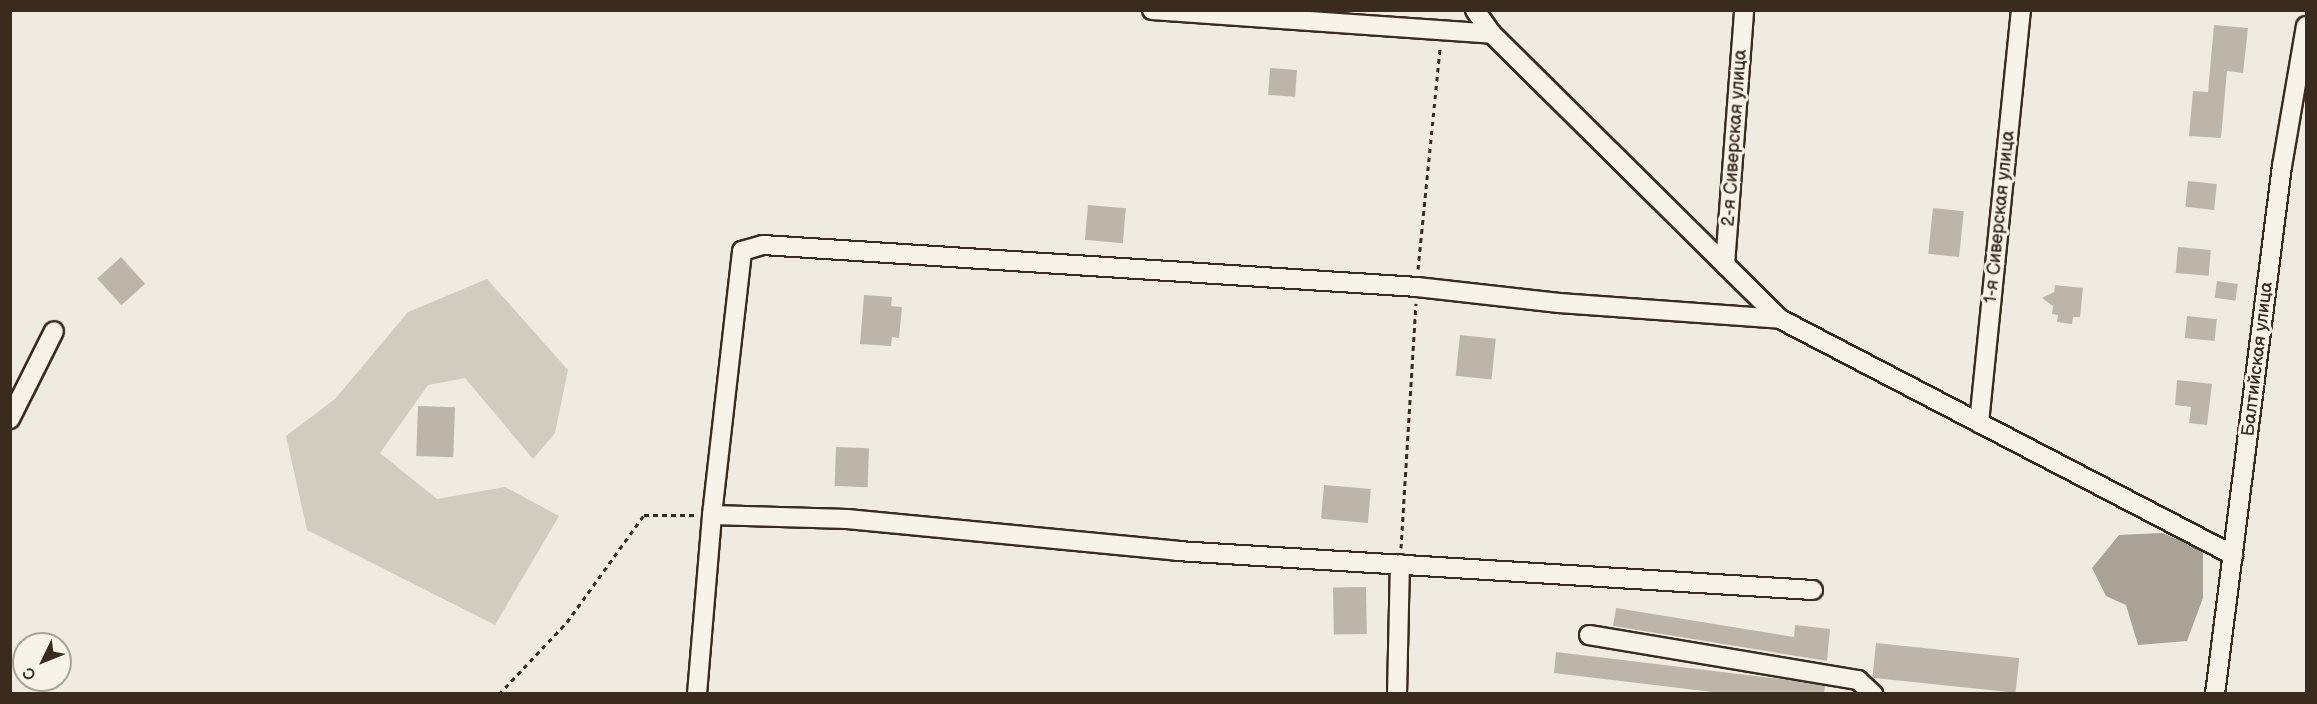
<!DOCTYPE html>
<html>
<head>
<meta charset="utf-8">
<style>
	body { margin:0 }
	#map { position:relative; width:2317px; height:704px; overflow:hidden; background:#efebe0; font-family:"Balsamiq Sans",sans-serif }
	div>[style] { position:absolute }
	.green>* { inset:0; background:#d1cbc0 }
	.water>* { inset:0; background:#aaa296 }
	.building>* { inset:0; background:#bdb5aa; transform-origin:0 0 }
	.path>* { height:3px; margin-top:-1.5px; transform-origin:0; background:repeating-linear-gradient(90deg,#3b2a1e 0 4.5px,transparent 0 9px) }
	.roads { filter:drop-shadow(2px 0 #3b2a1e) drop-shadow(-2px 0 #3b2a1e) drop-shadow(0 2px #3b2a1e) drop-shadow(0 -2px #3b2a1e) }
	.minor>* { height:18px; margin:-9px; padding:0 9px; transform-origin:9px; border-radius:9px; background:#f7f3e8 }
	span { translate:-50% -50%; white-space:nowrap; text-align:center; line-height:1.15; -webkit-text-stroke:6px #f7f3e8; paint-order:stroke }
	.street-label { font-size:18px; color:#3b2a1e }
	.frame { position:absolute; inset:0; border:12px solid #3b2a1e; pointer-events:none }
	.north { position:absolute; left:12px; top:632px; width:60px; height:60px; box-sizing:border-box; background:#f7f3e8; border:2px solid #aca397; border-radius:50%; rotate:227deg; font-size:16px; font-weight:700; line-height:24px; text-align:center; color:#3b2a1e }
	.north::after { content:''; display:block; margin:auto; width:21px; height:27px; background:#3b2a1e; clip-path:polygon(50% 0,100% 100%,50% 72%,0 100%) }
</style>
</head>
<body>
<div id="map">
	<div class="green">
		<div style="clip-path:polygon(487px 279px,568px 370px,555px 433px,533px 459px,465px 378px,428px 385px,380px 453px,437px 499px,505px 487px,559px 516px,495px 625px,307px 530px,286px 436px,335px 399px,408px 312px)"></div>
	</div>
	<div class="water">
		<div style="clip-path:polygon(2162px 533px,2203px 549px,2203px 598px,2187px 641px,2138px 645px,2126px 605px,2106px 596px,2092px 568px,2119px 535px)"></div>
	</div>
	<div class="building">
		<div style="clip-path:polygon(2214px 25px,2248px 28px,2243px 73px,2227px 71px,2221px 138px,2189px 136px,2193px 91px,2208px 92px)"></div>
		<div style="left:1270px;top:68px;width:27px;height:27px;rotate:4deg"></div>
		<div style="left:2188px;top:181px;width:29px;height:26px;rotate:6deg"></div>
		<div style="left:1088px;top:205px;width:38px;height:35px;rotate:5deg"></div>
		<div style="left:1933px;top:208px;width:31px;height:46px;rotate:6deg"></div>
		<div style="left:2178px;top:247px;width:33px;height:26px;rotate:5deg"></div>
		<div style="left:121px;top:257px;width:36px;height:32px;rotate:48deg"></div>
		<div style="left:2217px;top:281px;width:21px;height:17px;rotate:8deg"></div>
		<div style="clip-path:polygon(2055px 285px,2083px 288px,2080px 317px,2073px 317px,2072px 324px,2057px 322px,2058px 315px,2052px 314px,2053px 306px,2042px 298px,2054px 292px)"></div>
		<div style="clip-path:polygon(864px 295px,892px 297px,891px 306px,902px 307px,899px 338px,892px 337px,891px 346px,860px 344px)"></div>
		<div style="left:2187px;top:316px;width:30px;height:22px;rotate:6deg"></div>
		<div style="left:1460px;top:335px;width:36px;height:41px;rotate:6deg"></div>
		<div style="clip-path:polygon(2177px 380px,2212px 384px,2207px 425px,2189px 423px,2191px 407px,2175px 405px)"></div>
		<div style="left:418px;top:406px;width:37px;height:50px;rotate:2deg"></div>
		<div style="left:836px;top:447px;width:33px;height:39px;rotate:2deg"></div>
		<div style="left:1324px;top:485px;width:47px;height:34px;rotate:5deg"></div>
		<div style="left:1366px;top:587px;width:47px;height:33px;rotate:89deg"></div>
		<div style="clip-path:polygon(1616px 608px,1794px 637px,1795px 625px,1830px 629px,1827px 661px,1613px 626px)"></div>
		<div style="left:1876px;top:643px;width:144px;height:35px;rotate:6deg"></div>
		<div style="clip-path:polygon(1556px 652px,1788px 680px,1825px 686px,1824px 693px,1721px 693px,1554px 673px)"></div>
	</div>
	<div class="path">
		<div style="left:1418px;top:269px;width:221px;rotate:-84.3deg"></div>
		<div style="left:1401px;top:548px;width:245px;rotate:-86.5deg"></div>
		<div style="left:499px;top:694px;width:99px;rotate:-46.6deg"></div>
		<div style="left:567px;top:622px;width:132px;rotate:-54.3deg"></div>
		<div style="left:644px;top:515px;width:50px"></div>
	</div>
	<div class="roads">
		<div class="minor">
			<div style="left:1152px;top:10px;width:341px;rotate:4deg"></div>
			<div style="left:1475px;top:10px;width:29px;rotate:55deg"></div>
			<div style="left:1492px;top:34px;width:405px;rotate:44.7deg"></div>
			<div style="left:1780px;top:319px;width:511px;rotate:27.52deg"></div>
			<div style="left:1725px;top:265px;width:256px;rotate:-85.7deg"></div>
			<div style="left:10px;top:419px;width:98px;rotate:-63.4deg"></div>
			<div style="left:1979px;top:423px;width:415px;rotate:-84.2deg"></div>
			<div style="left:712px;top:515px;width:135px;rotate:1.7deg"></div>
			<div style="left:847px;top:519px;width:332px;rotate:5.5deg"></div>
			<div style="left:1177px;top:551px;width:637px;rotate:3.51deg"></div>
			<div style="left:1589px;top:635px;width:273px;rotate:9.5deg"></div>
			<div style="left:1858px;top:680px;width:21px;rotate:43deg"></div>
			<div style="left:697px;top:694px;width:180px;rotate:-85.2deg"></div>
			<div style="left:712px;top:515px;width:266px;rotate:-83.5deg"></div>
			<div style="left:742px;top:251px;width:22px;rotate:-16deg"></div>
			<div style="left:763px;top:245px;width:655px;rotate:3.67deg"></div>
			<div style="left:1417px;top:287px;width:143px;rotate:6.4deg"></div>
			<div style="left:1559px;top:303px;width:222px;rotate:4.1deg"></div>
			<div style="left:1397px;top:694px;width:130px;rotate:-88.7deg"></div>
			<div style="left:2215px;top:694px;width:532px;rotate:-82.77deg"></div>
			<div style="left:2282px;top:166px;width:142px;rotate:-80.3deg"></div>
		</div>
	</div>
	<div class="street-label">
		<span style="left:1735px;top:138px;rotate:-86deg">2-я Сиверская улица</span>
		<span style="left:2000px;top:217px;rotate:-84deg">1-я Сиверская улица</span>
		<span style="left:2258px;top:359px;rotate:-83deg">Балтийская улица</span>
	</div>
	<div class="frame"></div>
	<div class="north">С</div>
</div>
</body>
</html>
